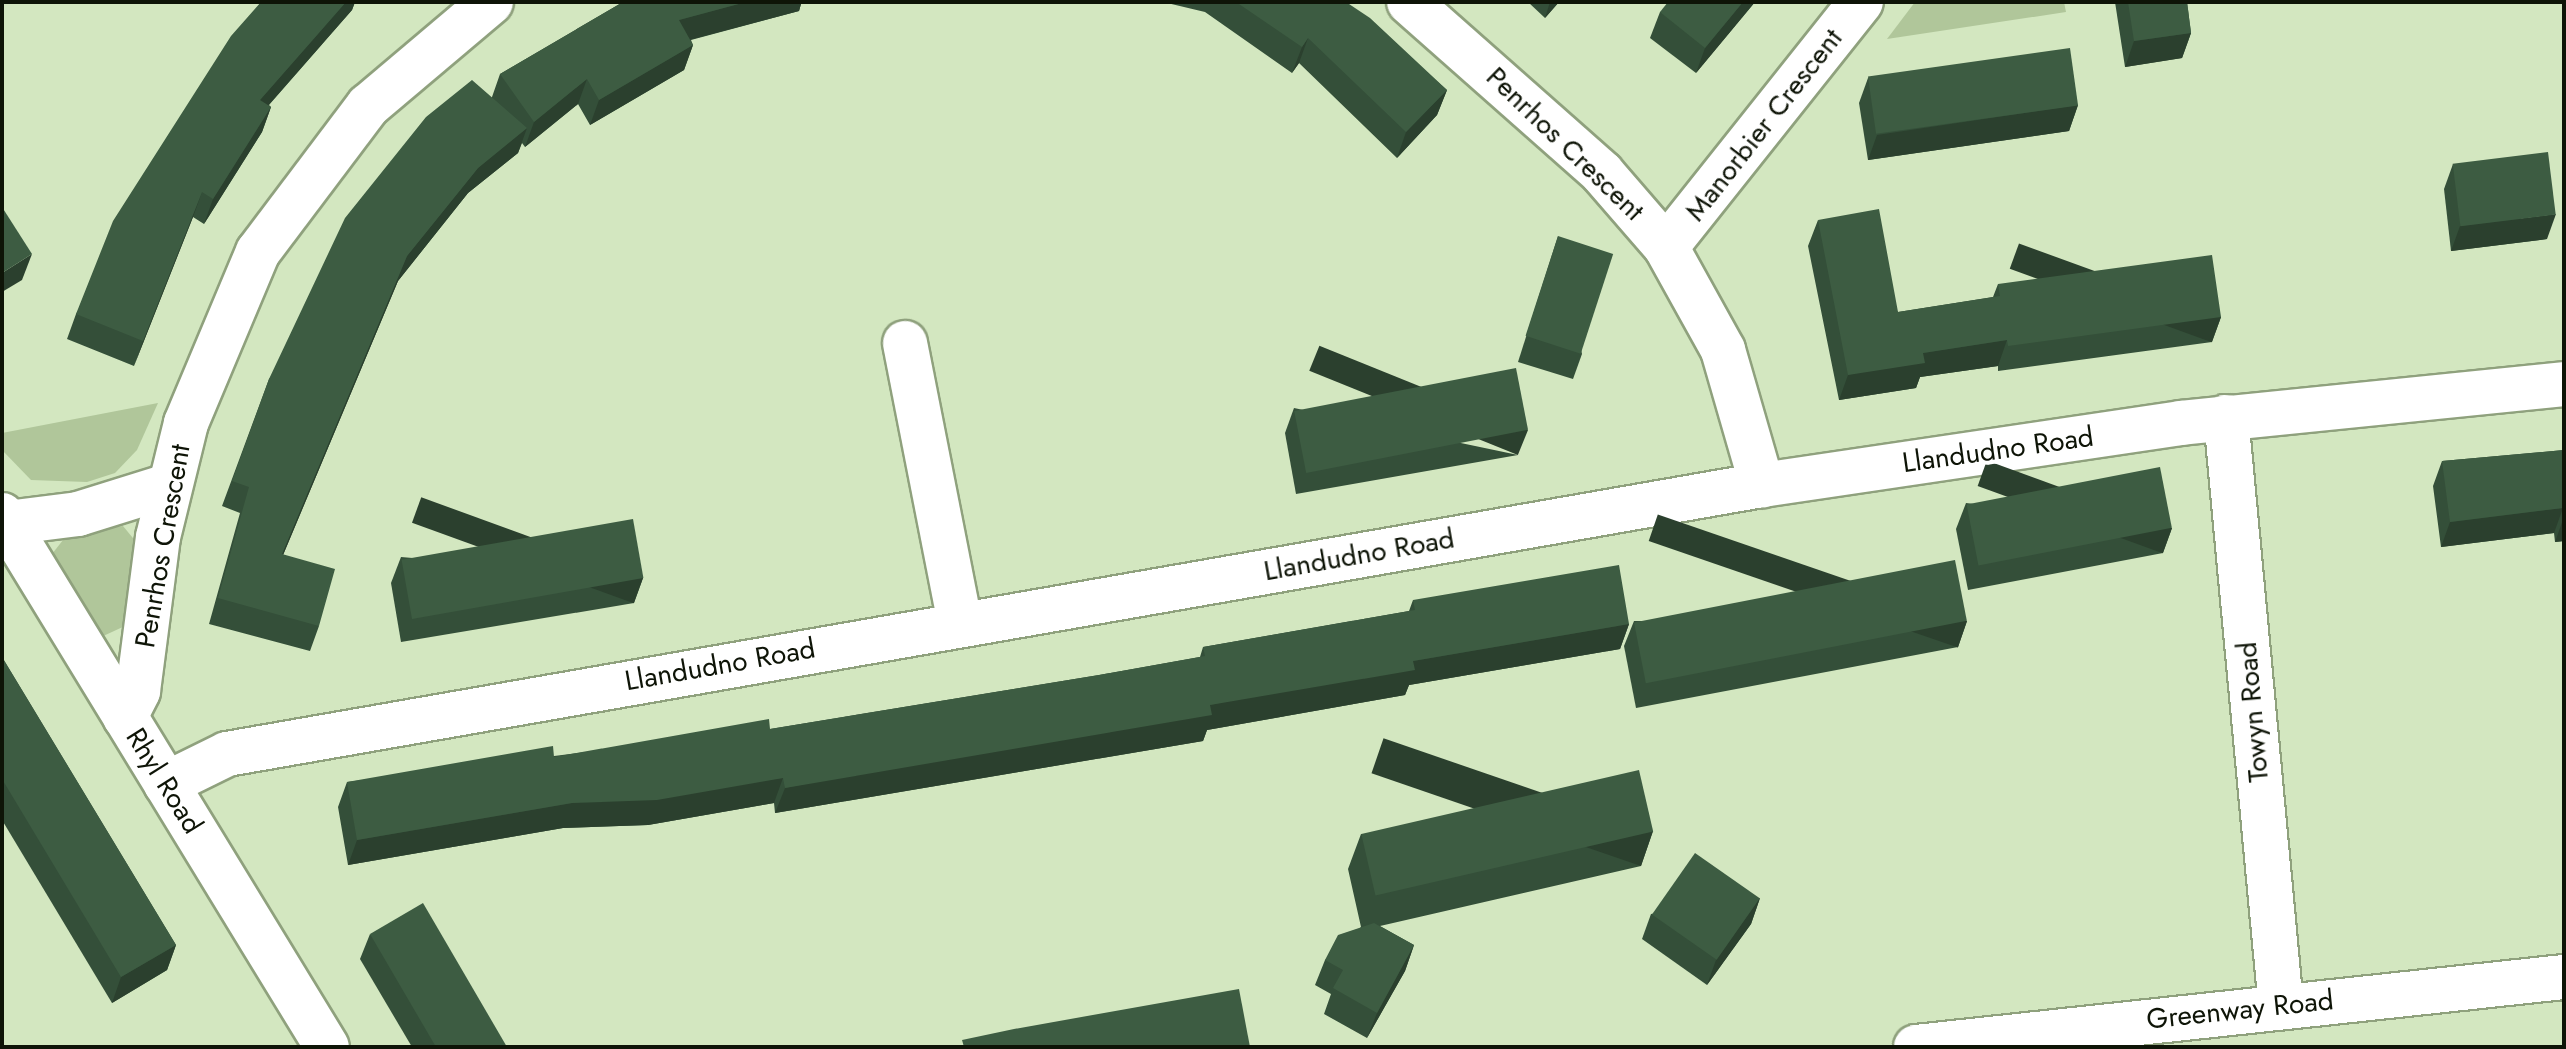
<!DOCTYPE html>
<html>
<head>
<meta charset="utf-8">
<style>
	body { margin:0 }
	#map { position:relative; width:2566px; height:1049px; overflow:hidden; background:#d3e7c0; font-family:Jost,sans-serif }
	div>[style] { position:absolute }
	.green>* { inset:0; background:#b0c69a }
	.roads { filter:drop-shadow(2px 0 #8fa17d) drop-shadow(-2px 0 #8fa17d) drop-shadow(0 2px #8fa17d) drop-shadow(0 -2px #8fa17d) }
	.minor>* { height:44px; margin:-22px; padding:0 22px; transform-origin:22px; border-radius:22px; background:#fff }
	.tertiary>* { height:44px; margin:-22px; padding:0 22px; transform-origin:22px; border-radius:22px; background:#fff }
	.wall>* { inset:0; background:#344f39 }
	.shaded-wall>* { inset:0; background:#2b402e; transform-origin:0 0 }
	.building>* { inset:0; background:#3d5c42; transform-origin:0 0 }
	span { translate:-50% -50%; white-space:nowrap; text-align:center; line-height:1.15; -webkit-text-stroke:8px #fff; paint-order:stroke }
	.street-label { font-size:28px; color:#0e1407 }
	.frame { position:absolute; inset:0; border:4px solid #0e1407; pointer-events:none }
</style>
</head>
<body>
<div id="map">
	<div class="green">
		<div style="clip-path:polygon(1915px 2px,2064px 2px,2066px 12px,1887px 39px)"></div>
		<div style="clip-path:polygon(158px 403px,137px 450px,115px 473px,87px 482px,31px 480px,2px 450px,2px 433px)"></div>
		<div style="clip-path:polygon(123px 526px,137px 543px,125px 626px,101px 637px,52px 554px,67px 535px)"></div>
	</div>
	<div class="roads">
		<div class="minor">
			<div style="left:1409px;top:2px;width:258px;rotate:41.5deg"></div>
			<div style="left:1602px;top:173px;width:98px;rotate:49.1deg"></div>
			<div style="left:1666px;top:247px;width:118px;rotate:61deg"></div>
			<div style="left:1723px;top:350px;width:141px;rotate:73.9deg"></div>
			<div style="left:1666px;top:247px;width:313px;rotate:-51.5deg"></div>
			<div style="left:905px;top:343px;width:286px;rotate:78.9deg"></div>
			<div style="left:2226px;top:417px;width:592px;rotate:84.67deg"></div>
			<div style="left:2px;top:515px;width:623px;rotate:58.58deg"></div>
			<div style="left:7px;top:523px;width:72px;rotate:-7.2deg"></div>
			<div style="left:78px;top:514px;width:94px;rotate:-17.3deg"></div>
			<div style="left:125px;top:717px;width:29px;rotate:-63deg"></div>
			<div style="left:138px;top:691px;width:155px;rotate:-82.6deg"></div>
			<div style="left:158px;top:537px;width:117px;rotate:-76.2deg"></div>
			<div style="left:186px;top:423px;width:186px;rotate:-67.2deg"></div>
			<div style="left:258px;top:252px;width:183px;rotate:-53deg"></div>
			<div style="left:368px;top:106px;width:161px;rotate:-40.2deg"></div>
			<div style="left:166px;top:784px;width:68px;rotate:-26.2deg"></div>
			<div style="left:227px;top:754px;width:1558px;rotate:-9.94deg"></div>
			<div style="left:1762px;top:485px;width:424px;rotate:-8.4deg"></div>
			<div style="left:2181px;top:423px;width:385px;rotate:-5.8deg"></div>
		</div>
		<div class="tertiary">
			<div style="left:1916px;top:1047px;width:652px;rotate:-6.17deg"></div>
		</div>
	</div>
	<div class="wall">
		<div style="clip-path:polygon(261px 2px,355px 2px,352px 10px,269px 105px,271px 107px,262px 132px,204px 224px,193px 217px,134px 366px,67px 339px,76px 314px)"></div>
		<div style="clip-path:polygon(623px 2px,812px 2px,801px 4px,799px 11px,691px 40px,693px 45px,684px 70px,590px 125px,578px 104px,525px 147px,522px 143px,518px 153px,468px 193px,398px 281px,283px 555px,319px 626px,310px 651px,209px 624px,240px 513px,222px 506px,269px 379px,492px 97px,500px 74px)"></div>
		<div style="clip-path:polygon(1163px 2px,1346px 2px,1447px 90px,1437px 115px,1397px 158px,1299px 63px,1292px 73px,1205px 12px)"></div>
		<div style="clip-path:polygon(1528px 2px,1559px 2px,1545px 18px)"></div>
		<div style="clip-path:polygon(1755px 2px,1696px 73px,1650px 38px,1660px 12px)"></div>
		<div style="clip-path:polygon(2115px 2px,2187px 2px,2191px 33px,2182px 58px,2125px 67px)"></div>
		<div style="clip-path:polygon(1868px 78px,2078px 105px,2069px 131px,1868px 160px,1859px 103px)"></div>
		<div style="clip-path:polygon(2453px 164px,2547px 239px,2451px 251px,2444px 189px)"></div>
		<div style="clip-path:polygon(1818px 220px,1898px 312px,1993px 297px,1998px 284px,2221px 317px,2212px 342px,1998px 371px,1998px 366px,1920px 377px,1916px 388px,1839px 400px,1808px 246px)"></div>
		<div style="clip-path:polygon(1558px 236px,1582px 354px,1573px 379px,1518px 362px)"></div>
		<div style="clip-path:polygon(1294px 408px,1518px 455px,1296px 494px,1285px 433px)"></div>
		<div style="clip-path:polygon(2564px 450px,2564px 541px,2555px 542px,2554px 533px,2441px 547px,2433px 486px,2442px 461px)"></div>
		<div style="clip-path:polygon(1966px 503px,2172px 528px,2163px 553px,1968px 590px,1956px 529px)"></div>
		<div style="clip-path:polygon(401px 557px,643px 578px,634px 603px,401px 642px,391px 583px)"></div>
		<div style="clip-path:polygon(1413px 600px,1629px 624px,1620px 649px,1409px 685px,1405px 695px,1207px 730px,1203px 741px,775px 813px,774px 803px,648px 825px,563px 828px,348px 865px,338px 807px,347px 782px,770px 729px,1099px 675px,1200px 657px,1203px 647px,1409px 611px)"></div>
		<div style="clip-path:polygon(1634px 621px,1967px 621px,1958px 647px,1636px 708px,1624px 646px)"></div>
		<div style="clip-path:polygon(2px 657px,176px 945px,167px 970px,112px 1003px,2px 820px)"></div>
		<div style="clip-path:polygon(1653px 831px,1641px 866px,1380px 926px,1414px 945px,1405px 971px,1367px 1038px,1324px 1014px,1331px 994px,1315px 985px,1325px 960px,1361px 927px,1348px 869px,1361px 834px)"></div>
		<div style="clip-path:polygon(1760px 898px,1751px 924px,1707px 985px,1642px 939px,1651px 914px)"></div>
		<div style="clip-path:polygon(370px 934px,507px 1047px,412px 1047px,360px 959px)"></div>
	</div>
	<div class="shaded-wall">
		<div style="clip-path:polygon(346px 2px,355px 2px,352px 10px,251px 125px,260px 100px)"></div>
		<div style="clip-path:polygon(746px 2px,812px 2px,801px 4px,799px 11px,670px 45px,679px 20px)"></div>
		<div style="clip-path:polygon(1550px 2px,1559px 2px,1545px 18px)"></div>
		<div style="clip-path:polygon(1743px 2px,1755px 2px,1696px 73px,1705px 48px)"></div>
		<div style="clip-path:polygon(2191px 33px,2182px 58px,2125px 67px,2134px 41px)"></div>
		<div style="clip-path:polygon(1308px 38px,1299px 63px,1292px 73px,1302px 47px)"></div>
		<div style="clip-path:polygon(693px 45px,684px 70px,590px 125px,599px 100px)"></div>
		<div style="clip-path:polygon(587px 79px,578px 104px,525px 147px,534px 122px)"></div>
		<div style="clip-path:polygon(1447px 90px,1437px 115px,1397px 158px,1406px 132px)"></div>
		<div style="clip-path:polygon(2078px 105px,2069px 131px,1868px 160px,1877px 135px)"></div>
		<div style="clip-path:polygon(271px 107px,262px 132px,204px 224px,213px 199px)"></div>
		<div style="clip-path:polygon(527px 128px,518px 153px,468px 193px,398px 281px,273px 579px,282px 554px,407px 256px,478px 168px)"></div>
		<div style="clip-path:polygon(202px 192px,193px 217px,134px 366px,143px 341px)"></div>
		<div style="clip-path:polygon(2556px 214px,2547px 239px,2451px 251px,2460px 226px)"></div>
		<div style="clip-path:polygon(32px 254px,22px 280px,2px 292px,2px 273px)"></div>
		<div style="left:2221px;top:317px;width:27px;height:215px;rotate:110deg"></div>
		<div style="clip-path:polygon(2007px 340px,1998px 366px,1920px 377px,1916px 388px,1839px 400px,1848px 375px,1923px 353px)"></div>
		<div style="left:1528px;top:430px;width:27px;height:225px;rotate:112deg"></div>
		<div style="clip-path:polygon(2563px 508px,2554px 533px,2441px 547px,2450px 522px)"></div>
		<div style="clip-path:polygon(2564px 517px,2564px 541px,2555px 542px)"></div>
		<div style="left:2172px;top:528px;width:27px;height:197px;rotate:110deg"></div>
		<div style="left:643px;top:578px;width:27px;height:236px;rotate:110deg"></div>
		<div style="left:1967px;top:621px;width:28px;height:327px;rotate:109deg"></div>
		<div style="clip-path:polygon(1629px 624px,1620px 649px,1409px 685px,1405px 695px,1207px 730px,1203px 741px,775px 813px,785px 788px,1210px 705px,1413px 661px)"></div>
		<div style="clip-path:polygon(783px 778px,774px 803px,648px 825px,563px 828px,348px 865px,357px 840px,572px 803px)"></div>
		<div style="left:1653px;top:831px;width:37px;height:285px;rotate:109deg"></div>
		<div style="clip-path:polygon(1760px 898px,1751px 924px,1707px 985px,1716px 960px)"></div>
		<div style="clip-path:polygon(176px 945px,167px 970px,112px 1003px,121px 977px)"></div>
		<div style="clip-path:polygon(1414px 945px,1405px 971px,1367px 1038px,1377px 1013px)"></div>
	</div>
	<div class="building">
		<div style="clip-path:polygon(261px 2px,346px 2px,260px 100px,271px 107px,213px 199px,202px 192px,143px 341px,76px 314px,113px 221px,231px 36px)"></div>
		<div style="clip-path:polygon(623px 2px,746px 2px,679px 20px,693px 45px,599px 100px,587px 79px,534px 122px,500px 74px)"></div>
		<div style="clip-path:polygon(1236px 2px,1346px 2px,1370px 18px,1447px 90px,1406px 132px,1308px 38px,1302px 47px)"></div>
		<div style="clip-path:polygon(1668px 2px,1743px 2px,1705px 48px,1660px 12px)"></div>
		<div style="clip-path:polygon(2128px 2px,2187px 2px,2191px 33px,2134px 41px)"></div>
		<div style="left:2070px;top:48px;width:58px;height:204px;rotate:82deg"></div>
		<div style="clip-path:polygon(472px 80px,527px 128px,478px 168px,407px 256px,282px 554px,335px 569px,319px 626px,218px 598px,249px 487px,232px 481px,269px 379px,345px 218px,426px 117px)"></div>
		<div style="left:2548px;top:152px;width:63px;height:96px;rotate:83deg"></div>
		<div style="clip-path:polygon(2px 207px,32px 254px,2px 273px)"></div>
		<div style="clip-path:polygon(1879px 209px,1898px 312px,2000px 296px,1998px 284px,2212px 255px,2221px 317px,2008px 346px,2007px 340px,1923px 353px,1925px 363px,1848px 375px,1818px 220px)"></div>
		<div style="left:1558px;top:236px;width:58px;height:105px;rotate:18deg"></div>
		<div style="left:1516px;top:368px;width:63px;height:226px;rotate:79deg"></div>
		<div style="clip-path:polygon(2564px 450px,2564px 515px,2563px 508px,2450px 522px,2442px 461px)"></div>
		<div style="left:2160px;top:467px;width:62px;height:197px;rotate:79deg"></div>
		<div style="left:633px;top:519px;width:60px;height:235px;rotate:80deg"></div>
		<div style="left:1955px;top:560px;width:62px;height:327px;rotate:79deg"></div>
		<div style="clip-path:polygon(1619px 565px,1629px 624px,1413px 661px,1415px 670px,1210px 705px,1212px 715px,785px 788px,783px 778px,657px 800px,572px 803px,357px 840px,347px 782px,553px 746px,554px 757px,769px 719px,770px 729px,1099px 675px,1205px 656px,1203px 647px,1415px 610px,1413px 600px)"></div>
		<div style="clip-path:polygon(2px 657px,176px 945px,121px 977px,2px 779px)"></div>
		<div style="left:1639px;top:770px;width:63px;height:285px;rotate:77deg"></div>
		<div style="left:1695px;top:853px;width:79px;height:75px;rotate:35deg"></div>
		<div style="clip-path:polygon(423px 903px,507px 1047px,436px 1047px,370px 934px)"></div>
		<div style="clip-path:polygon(1374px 923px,1414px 945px,1377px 1013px,1333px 988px,1343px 970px,1325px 960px,1338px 935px)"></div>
		<div style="clip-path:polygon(1239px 989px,1250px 1047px,964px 1047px,962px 1040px,1014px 1029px)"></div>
	</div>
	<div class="street-label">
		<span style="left:1764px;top:125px;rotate:-52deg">Manorbier Crescent</span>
		<span style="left:1565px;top:144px;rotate:44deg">Penrhos Crescent</span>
		<span style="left:1998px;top:450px;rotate:-8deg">Llandudno Road</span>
		<span style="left:163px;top:546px;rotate:-80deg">Penrhos Crescent</span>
		<span style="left:1359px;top:555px;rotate:-10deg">Llandudno Road</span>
		<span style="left:720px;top:665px;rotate:-10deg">Llandudno Road</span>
		<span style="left:2253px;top:712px;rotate:-95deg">Towyn Road</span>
		<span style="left:164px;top:781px;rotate:58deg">Rhyl Road</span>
		<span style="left:2240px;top:1010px;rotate:-6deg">Greenway Road</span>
	</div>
	<div class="frame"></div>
</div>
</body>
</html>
